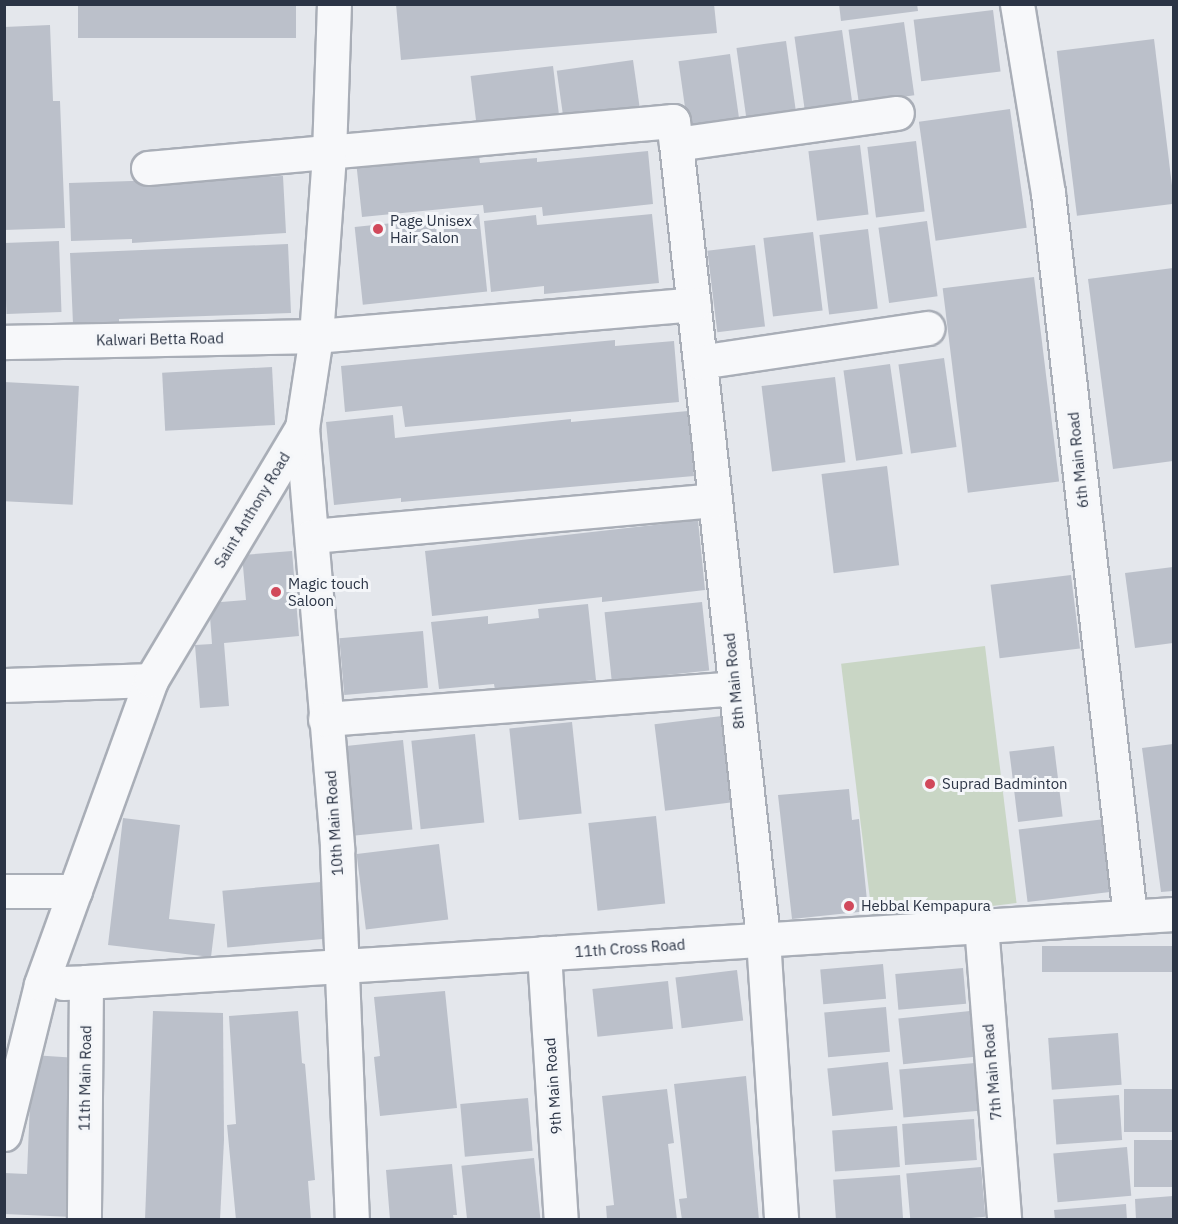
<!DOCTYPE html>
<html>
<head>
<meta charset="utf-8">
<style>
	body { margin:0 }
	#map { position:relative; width:1178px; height:1224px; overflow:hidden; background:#e4e7ec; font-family:"IBM Plex Sans",sans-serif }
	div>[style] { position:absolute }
	.green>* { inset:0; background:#c9d6c5; transform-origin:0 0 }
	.building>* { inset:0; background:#bbc0ca; transform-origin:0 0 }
	.roads { filter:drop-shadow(2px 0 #a9aeb7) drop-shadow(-2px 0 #a9aeb7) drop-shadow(0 2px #a9aeb7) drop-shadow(0 -2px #a9aeb7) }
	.minor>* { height:33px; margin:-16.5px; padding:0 16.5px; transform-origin:16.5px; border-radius:16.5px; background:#f7f8fa }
	.dots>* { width:16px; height:16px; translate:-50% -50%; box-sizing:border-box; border:3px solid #f4f6f9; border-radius:50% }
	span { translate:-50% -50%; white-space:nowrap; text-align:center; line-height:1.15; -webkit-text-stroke:6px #f4f6f9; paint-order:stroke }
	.poi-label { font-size:15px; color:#2b3445 }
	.left { translate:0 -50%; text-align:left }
	.street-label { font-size:15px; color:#2b3445 }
	.frame { position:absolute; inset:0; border:6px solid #2b3445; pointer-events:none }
</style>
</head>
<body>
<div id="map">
	<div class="green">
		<div style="left:985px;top:646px;width:259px;height:145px;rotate:83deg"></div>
	</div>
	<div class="building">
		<div style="left:78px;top:4px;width:218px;height:34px"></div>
		<div style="clip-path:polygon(396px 4px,714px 4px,717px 33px,401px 60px)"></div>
		<div style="clip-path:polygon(839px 4px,917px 4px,918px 11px,841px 21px)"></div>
		<div style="left:993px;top:10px;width:62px;height:80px;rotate:83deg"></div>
		<div style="left:904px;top:22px;width:74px;height:56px;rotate:82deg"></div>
		<div style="clip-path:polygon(50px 25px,53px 101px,60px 101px,65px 228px,4px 230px,4px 27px)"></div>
		<div style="left:842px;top:30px;width:75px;height:48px;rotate:82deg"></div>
		<div style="left:1154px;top:39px;width:166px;height:98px;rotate:83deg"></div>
		<div style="left:786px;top:41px;width:72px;height:50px;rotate:82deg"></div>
		<div style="left:730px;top:54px;width:65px;height:52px;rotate:82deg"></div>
		<div style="left:633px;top:60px;width:50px;height:77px;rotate:82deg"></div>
		<div style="left:553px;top:66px;width:54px;height:83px;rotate:83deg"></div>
		<div style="left:1010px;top:109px;width:120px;height:92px;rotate:82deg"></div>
		<div style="left:916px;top:141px;width:71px;height:49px;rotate:83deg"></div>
		<div style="left:860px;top:145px;width:70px;height:52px;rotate:83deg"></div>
		<div style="clip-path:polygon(478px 149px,480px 163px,537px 158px,537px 162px,648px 151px,653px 204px,543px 216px,542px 207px,484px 213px,483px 205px,362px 217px,356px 161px)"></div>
		<div style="clip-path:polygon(283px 176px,286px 233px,132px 243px,132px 239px,71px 241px,69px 183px)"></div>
		<div style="left:479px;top:214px;width:78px;height:125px;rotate:84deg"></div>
		<div style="clip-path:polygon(652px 214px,659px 283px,544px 294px,544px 286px,491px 292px,484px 221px,536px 215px,537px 225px)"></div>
		<div style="left:927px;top:221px;width:76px;height:49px;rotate:82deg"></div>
		<div style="left:868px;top:229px;width:80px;height:49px;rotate:83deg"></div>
		<div style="left:813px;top:232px;width:79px;height:50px;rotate:83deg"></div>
		<div style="left:59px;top:241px;width:71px;height:55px;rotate:88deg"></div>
		<div style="clip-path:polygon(288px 244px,291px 313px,119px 319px,119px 322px,73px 324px,70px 253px)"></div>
		<div style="left:755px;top:245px;width:82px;height:48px;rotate:83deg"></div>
		<div style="clip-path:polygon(1173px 268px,1173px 461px,1113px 469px,1088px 279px)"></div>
		<div style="left:1034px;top:277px;width:206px;height:92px;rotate:83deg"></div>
		<div style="clip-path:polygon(615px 340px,615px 346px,674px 341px,679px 402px,405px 427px,402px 406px,345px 412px,341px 366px)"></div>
		<div style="left:944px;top:358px;width:90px;height:46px;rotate:82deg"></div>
		<div style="left:890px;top:364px;width:91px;height:47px;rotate:82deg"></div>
		<div style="left:272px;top:367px;width:58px;height:110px;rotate:87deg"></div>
		<div style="left:835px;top:377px;width:86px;height:74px;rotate:83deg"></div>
		<div style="left:4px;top:382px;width:75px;height:119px;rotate:3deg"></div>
		<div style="clip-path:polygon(688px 411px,694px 476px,401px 502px,401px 498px,334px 505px,326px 422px,393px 415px,395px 438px,571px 419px,571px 422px)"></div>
		<div style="left:887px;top:466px;width:100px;height:66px;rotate:83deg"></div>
		<div style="clip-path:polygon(698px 520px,705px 590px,602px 602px,602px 597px,432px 616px,425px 551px)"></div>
		<div style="clip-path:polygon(292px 551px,299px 636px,224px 643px,229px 706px,200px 708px,195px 645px,212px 644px,209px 603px,246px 600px,242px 555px)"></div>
		<div style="clip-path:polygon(1173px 567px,1173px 643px,1135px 648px,1125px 573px)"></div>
		<div style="left:1071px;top:575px;width:74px;height:81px;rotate:83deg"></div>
		<div style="left:702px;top:602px;width:69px;height:98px;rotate:84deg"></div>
		<div style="clip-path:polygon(588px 604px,596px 680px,495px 690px,494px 684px,439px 689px,431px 622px,488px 616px,488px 624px,539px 618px,538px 609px)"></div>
		<div style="left:423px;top:631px;width:57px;height:84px;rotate:85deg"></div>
		<div style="left:722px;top:716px;width:87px;height:68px;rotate:83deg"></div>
		<div style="left:572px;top:722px;width:92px;height:63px;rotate:84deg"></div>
		<div style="left:475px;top:734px;width:89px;height:64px;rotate:84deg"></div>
		<div style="left:403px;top:740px;width:90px;height:62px;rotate:84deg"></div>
		<div style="clip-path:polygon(1173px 744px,1173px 891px,1161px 892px,1142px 748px)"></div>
		<div style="left:1054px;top:746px;width:71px;height:45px;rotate:83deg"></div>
		<div style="clip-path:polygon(849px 789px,852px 820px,859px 819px,868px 911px,792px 919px,778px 795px)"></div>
		<div style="left:656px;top:816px;width:88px;height:68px;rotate:84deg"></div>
		<div style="clip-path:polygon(123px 818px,180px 825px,169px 919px,215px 924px,211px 957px,108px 945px)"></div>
		<div style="left:1105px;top:819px;width:73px;height:87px;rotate:83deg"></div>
		<div style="left:439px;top:844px;width:76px;height:83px;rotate:83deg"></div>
		<div style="left:321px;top:882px;width:57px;height:99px;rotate:85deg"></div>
		<div style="left:1173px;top:946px;width:26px;height:131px;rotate:90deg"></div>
		<div style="left:883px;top:964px;width:35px;height:63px;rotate:85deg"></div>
		<div style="left:963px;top:968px;width:36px;height:68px;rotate:85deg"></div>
		<div style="left:737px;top:970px;width:51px;height:62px;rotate:83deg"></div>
		<div style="left:668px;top:981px;width:48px;height:76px;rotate:84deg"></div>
		<div style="clip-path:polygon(445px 991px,457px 1108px,380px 1116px,374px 1057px,380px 1056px,374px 997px)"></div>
		<div style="left:886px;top:1007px;width:45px;height:62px;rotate:85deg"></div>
		<div style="clip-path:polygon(153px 1011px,223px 1013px,224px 1140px,220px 1220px,145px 1220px)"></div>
		<div style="clip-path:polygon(298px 1011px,302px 1063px,305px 1064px,315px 1180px,308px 1181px,311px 1220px,236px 1220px,227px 1125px,236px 1124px,229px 1016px)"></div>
		<div style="left:970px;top:1011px;width:46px;height:72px;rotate:84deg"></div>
		<div style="left:1118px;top:1033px;width:52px;height:70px;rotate:86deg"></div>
		<div style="clip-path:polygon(32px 1055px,78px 1058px,73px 1217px,4px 1214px,4px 1173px,27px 1174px)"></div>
		<div style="left:888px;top:1062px;width:48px;height:61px;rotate:84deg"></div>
		<div style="left:975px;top:1063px;width:48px;height:76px;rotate:85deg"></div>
		<div style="clip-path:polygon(746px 1076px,759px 1220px,682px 1220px,679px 1199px,687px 1198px,674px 1084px)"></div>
		<div style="clip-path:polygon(667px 1089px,674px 1143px,668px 1144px,677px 1220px,607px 1220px,606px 1206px,614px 1205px,602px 1096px)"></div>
		<div style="left:1173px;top:1089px;width:43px;height:49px;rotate:90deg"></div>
		<div style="left:1119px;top:1095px;width:45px;height:66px;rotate:86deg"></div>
		<div style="left:528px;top:1098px;width:53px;height:68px;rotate:85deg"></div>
		<div style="left:974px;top:1119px;width:41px;height:72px;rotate:86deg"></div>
		<div style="left:897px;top:1126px;width:41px;height:65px;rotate:86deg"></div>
		<div style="left:1173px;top:1140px;width:47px;height:39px;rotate:90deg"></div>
		<div style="left:1127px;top:1147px;width:49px;height:74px;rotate:85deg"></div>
		<div style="left:534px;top:1158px;width:62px;height:73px;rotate:84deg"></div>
		<div style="clip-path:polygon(452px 1164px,457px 1215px,453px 1215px,454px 1220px,390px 1220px,386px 1170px)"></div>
		<div style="left:981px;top:1167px;width:50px;height:75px;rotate:85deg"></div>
		<div style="left:900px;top:1175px;width:45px;height:67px;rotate:86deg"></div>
		<div style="clip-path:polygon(1173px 1196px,1173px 1220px,1136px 1220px,1135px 1199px)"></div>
		<div style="clip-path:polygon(1126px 1204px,1127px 1220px,1055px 1220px,1054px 1210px)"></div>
	</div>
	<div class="roads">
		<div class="minor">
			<div style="left:1017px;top:4px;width:192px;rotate:80.7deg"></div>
			<div style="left:1048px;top:193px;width:728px;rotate:83.53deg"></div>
			<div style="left:676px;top:144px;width:800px;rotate:83.75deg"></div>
			<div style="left:763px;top:939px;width:282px;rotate:86.3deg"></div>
			<div style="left:148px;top:168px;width:527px;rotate:-5.12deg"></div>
			<div style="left:673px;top:121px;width:23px;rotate:83deg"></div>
			<div style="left:676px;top:144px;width:223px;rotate:-8deg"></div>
			<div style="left:4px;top:342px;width:312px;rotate:-1.1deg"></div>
			<div style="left:316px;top:336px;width:379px;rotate:-4.8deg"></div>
			<div style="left:700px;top:362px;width:230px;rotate:-8.5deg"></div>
			<div style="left:302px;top:428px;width:422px;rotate:85.2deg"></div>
			<div style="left:337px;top:849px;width:371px;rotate:87.7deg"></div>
			<div style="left:312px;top:536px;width:404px;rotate:-5.1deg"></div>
			<div style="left:4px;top:685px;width:147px;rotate:-1.9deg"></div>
			<div style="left:325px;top:719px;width:411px;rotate:-4.3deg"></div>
			<div style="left:4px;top:891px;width:71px"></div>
			<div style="left:981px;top:925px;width:296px;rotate:85.5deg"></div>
			<div style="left:544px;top:953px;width:268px;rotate:86.4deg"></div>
			<div style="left:86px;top:982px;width:1090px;rotate:-3.58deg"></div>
			<div style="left:63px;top:983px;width:23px;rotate:-2deg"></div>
			<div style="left:86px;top:982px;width:238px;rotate:90.5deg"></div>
			<div style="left:4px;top:1134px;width:154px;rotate:-76.1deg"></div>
			<div style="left:41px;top:984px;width:323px;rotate:-70.1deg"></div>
			<div style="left:151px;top:680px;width:294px;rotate:-59.1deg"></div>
			<div style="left:302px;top:428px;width:93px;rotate:-81.3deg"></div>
			<div style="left:316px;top:336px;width:182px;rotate:-85.9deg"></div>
			<div style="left:329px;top:154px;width:150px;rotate:-88.1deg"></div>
		</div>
	</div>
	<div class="dots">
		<div style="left:378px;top:229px;background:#d1495b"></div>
		<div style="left:276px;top:592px;background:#d1495b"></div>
		<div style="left:930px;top:784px;background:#d1495b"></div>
		<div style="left:849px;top:906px;background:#d1495b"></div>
	</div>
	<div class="poi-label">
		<span class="left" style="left:390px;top:229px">Page Unisex<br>Hair Salon</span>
		<span class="left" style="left:288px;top:592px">Magic touch<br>Saloon</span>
		<span class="left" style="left:942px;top:784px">Suprad Badminton</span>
		<span class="left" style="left:861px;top:906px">Hebbal Kempapura</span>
	</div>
	<div class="street-label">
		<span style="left:160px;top:339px;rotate:-1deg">Kalwari Betta Road</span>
		<span style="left:1078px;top:460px;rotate:-96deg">6th Main Road</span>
		<span style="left:252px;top:510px;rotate:-59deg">Saint Anthony Road</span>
		<span style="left:734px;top:681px;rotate:-96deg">8th Main Road</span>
		<span style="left:334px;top:823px;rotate:-94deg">10th Main Road</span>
		<span style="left:630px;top:948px;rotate:-4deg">11th Cross Road</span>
		<span style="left:992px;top:1072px;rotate:-95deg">7th Main Road</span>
		<span style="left:85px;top:1078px;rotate:-89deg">11th Main Road</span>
		<span style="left:553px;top:1086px;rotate:-94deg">9th Main Road</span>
	</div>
	<div class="frame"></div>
</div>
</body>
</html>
